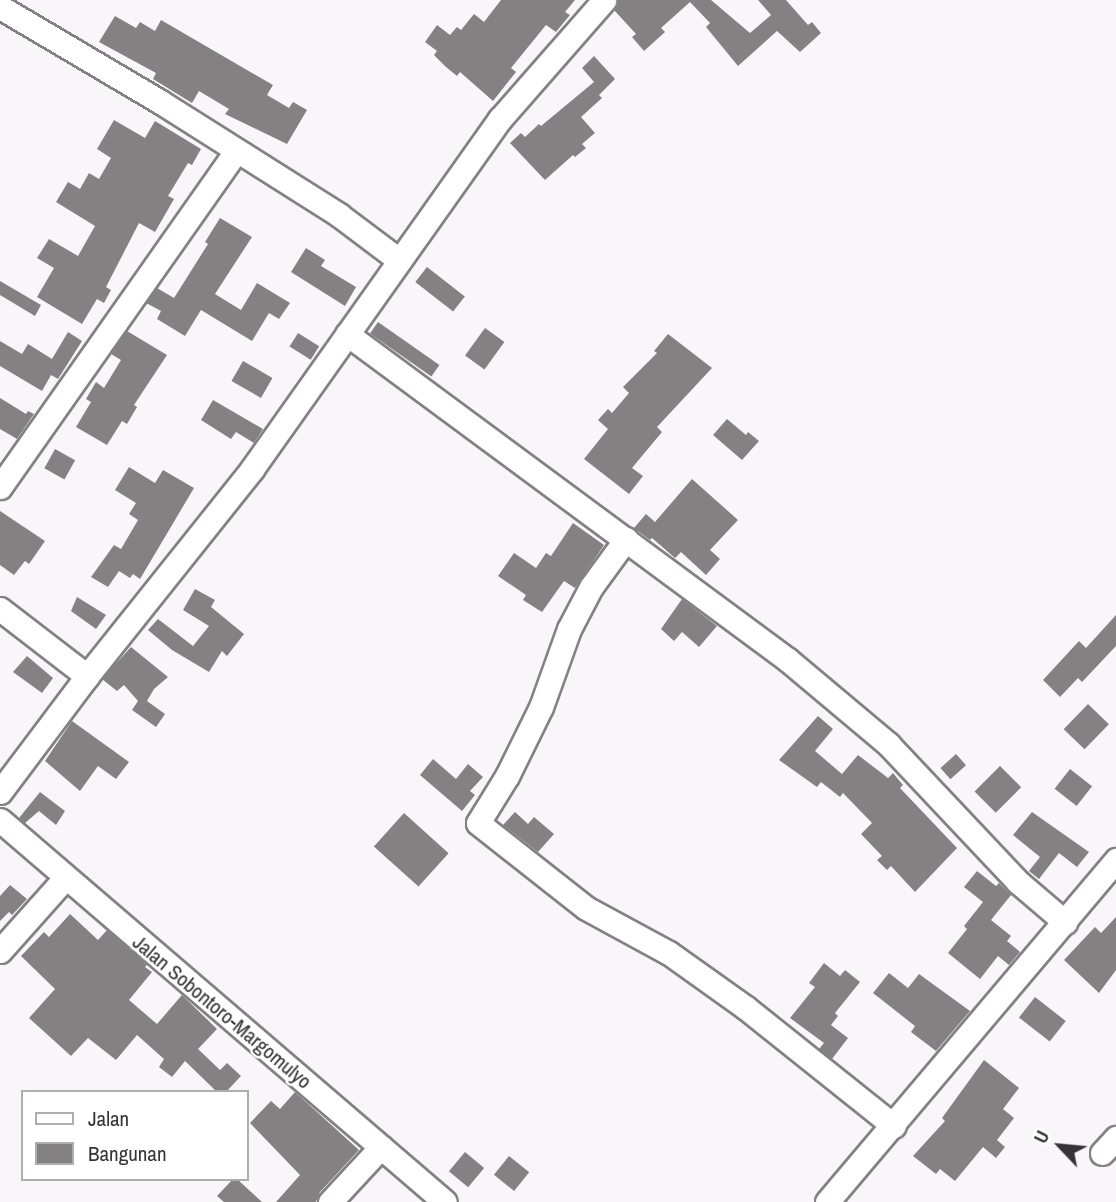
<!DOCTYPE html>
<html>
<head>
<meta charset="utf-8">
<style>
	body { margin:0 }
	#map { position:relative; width:1116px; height:1202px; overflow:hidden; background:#f9f6f9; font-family:"Archivo Narrow",sans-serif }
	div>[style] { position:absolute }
	.building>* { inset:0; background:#848183; transform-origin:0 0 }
	.roads { filter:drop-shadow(2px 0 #848184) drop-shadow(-2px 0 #848184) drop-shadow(0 2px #848184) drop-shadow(0 -2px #848184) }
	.minor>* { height:23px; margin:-11.5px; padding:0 11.5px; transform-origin:11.5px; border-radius:11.5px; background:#fff }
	span { translate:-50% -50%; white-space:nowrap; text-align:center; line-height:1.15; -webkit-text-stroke:5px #fff; paint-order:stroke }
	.street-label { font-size:21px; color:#353435 }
	.legend { position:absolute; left:21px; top:1090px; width:228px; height:91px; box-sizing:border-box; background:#fff; border:2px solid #aeaeae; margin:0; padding:9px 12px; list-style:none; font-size:21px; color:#353435 }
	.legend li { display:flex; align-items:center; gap:14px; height:35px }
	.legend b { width:35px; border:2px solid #aeaeae }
	.north { position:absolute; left:1025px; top:1111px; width:70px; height:70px; -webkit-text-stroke:5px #fff; paint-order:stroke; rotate:296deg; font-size:19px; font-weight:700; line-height:28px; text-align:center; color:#353435 }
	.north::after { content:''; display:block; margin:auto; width:24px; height:32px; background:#353435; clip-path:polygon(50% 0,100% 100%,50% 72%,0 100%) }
</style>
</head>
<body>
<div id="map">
	<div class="building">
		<div style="clip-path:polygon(501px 0,575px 0,565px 12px,570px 15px,556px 32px,546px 25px,511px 68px,516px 72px,493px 101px,460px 72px,457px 76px,446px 67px,434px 55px,437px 51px,425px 42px,437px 25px,450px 35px,457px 27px,461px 30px,474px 14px,484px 22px)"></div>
		<div style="clip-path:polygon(618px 0,711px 0,750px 33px,771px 15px,758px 0,786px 0,808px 25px,812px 22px,821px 33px,800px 52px,777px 31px,738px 66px,706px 27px,710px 23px,690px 2px,661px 28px,665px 32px,644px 51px,632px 37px,636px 34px,614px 10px)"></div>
		<div style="clip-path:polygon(115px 16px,136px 28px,140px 22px,155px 31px,161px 20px,273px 85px,267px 95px,289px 108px,293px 102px,307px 110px,287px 144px,225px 114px,229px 109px,199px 91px,192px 103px,153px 79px,156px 73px,99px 42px)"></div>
		<div style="clip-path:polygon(594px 56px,615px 79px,599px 95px,602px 98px,581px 117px,595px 133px,582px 144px,586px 148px,575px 157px,573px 155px,545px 180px,510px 143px,521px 133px,525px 137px,539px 124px,541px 126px,594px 82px,582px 68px)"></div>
		<div style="clip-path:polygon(114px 120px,145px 138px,155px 121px,201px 149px,192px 165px,188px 163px,168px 196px,174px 199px,155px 232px,139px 223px,106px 287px,111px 290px,104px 303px,97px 299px,82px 324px,37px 297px,54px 268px,37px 258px,49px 239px,78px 256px,95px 226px,56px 202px,68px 182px,80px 189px,89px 173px,99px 179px,111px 158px,97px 149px)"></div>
		<div style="clip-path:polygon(220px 218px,252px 237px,215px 294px,241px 310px,257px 283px,290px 303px,279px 319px,269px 313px,252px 341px,201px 310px,185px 336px,157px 319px,161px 311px,146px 303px,157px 288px,174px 298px,208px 244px,205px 242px)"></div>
		<div style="clip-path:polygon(306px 248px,325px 260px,321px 266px,356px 287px,345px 306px,291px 272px)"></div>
		<div style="left:427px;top:267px;width:48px;height:19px;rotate:38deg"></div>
		<div style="clip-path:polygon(0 281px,41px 305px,35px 316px,0 295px)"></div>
		<div style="left:378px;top:322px;width:75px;height:14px;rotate:35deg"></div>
		<div style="left:485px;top:328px;width:24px;height:34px;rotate:36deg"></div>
		<div style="clip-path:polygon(127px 331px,167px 355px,134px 405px,137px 407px,127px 424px,122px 421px,107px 445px,76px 427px,91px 402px,86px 399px,96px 382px,104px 388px,121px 360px,111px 354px)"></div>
		<div style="clip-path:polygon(68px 332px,82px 341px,58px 379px,51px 375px,42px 391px,0 366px,0 341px,22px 354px,28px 344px,52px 359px)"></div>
		<div style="left:298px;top:333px;width:25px;height:16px;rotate:32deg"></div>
		<div style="clip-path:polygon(668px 334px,712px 368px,657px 427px,662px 432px,632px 468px,643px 476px,629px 494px,584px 459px,608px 429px,598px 420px,608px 409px,612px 413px,629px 393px,623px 387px,657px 353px,654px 351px)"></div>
		<div style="left:243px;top:361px;width:34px;height:23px;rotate:30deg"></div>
		<div style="clip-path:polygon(0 398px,26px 414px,28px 411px,34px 414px,17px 439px,0 429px)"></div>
		<div style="clip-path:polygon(213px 400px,263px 429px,254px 443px,236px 432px,231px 439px,201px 420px)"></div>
		<div style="clip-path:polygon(727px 419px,746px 435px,748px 432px,759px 441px,742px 460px,713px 435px)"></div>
		<div style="left:55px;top:449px;width:23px;height:22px;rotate:29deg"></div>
		<div style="clip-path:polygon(129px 467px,155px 483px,163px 470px,194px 488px,140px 579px,133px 574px,130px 578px,119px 571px,108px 587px,91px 577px,114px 545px,121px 549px,138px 520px,129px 514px,136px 503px,115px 490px)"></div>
		<div style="clip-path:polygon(692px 479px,738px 520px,710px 550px,720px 559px,706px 575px,681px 552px,675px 558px,652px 538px,650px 540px,634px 528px,646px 514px,655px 522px)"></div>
		<div style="clip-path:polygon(0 511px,45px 541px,29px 564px,25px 561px,14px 575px,0 565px)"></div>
		<div style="clip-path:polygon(573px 523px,604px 545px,575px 588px,564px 581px,542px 612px,523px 600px,526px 595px,498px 576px,514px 553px,536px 568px,546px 553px,551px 556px)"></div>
		<div style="clip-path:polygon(195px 589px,215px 600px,211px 607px,244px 634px,227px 656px,222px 651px,209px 672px,172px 650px,148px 630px,158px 619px,193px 646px,209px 626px,183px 610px)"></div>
		<div style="clip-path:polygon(77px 597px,106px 615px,96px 629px,71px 611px)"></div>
		<div style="clip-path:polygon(682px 599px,717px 626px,699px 647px,682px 632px,674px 641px,661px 629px)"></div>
		<div style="clip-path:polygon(1116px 615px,1116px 646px,1082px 682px,1078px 678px,1060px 697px,1043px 680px,1079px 641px,1086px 648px)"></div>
		<div style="clip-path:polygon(131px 647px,168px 677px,154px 689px,147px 701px,165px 714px,156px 727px,132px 710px,138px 701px,124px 685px,117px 691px,102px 679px)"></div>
		<div style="clip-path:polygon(27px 656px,53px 678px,42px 693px,13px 672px)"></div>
		<div style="left:1088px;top:704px;width:29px;height:35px;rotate:44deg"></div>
		<div style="clip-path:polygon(818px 716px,833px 729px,815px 751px,842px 774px,858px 755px,888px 778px,893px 773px,903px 785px,900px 788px,957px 848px,915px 892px,891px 866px,887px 870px,877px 860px,882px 856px,861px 834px,872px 823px,843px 793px,840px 797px,821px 782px,817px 787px,779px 760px)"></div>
		<div style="clip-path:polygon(72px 721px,129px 762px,116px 779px,98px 766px,80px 791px,45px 761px)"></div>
		<div style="left:956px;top:754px;width:15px;height:21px;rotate:48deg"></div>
		<div style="clip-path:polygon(433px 759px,456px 779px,468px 764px,483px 777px,470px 791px,475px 795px,462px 811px,420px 775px)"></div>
		<div style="left:1000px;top:766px;width:30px;height:36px;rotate:45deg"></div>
		<div style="left:1070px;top:769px;width:28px;height:25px;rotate:38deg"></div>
		<div style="clip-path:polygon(40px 792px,65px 811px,56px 825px,39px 811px,25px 823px,19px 818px)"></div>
		<div style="clip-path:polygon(515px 812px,528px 824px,534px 817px,554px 834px,538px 852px,503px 825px)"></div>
		<div style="clip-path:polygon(1032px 812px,1089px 852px,1077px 867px,1059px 853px,1039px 879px,1029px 871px,1040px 857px,1013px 835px)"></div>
		<div style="left:404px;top:813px;width:60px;height:45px;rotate:42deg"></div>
		<div style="clip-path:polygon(977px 871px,996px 886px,999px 883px,1011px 895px,991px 920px,1011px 936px,1007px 941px,1020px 952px,1009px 965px,998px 956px,980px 979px,948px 953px,967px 929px,964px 926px,983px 902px,964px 887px)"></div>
		<div style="clip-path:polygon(10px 885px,27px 899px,12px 915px,9px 912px,0 921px,0 896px)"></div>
		<div style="clip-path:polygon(70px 914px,98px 940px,107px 930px,147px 965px,145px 967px,152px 972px,129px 1000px,157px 1024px,182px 995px,217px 1029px,198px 1049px,220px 1070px,227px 1063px,241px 1076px,226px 1092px,217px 1092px,185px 1061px,172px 1077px,159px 1067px,164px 1059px,137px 1035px,116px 1060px,88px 1038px,71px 1056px,29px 1018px,55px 989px,21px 956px,44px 932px,49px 937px)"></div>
		<div style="clip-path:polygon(1116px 917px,1116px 970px,1099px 993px,1064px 960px,1095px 927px,1101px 933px)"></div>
		<div style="clip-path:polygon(824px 963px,840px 976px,845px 970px,860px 982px,835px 1013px,838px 1016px,831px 1025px,848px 1038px,832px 1059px,819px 1049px,824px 1043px,790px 1018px,815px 987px,809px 983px)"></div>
		<div style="clip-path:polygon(889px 973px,908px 988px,919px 974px,970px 1011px,936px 1051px,911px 1032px,915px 1026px,873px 993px)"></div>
		<div style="left:1035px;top:997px;width:39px;height:26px;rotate:38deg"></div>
		<div style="clip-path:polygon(984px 1060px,1019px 1088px,1003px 1109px,1014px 1118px,997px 1140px,1005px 1147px,996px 1158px,983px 1147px,955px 1181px,940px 1169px,936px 1174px,913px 1156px,945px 1121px,942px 1118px)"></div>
		<div style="clip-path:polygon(295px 1092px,359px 1150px,320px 1192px,316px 1202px,276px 1202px,300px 1175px,250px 1123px,271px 1101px,280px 1109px)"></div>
		<div style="left:465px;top:1152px;width:25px;height:25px;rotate:40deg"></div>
		<div style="left:509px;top:1156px;width:26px;height:24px;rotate:39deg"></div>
		<div style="clip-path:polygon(233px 1179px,237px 1179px,262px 1202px,224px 1202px,217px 1196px)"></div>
	</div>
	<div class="roads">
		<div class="minor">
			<div style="left:0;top:7px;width:185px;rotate:30.6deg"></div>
			<div style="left:159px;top:101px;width:213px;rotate:32.3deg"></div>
			<div style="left:339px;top:215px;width:75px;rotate:36.9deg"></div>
			<div style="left:347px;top:334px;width:548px;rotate:36.47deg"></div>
			<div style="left:788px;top:660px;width:131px;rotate:40deg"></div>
			<div style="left:888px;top:744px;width:190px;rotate:46.7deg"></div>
			<div style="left:1018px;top:882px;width:62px;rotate:40.4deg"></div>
			<div style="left:0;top:487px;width:411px;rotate:-54.9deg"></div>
			<div style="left:626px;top:539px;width:59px;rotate:126.1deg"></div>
			<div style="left:591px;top:587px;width:47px;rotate:117.6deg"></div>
			<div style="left:569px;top:629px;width:83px;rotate:109.7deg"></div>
			<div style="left:541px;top:707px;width:77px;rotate:116.2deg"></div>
			<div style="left:507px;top:776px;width:55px;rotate:121.7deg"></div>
			<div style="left:478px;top:823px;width:137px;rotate:38.2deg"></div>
			<div style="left:586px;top:908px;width:94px;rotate:28.5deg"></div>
			<div style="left:669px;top:953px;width:95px;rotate:35.5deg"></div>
			<div style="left:746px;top:1008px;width:189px;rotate:38.6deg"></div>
			<div style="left:0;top:609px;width:110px;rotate:37.6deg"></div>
			<div style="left:0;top:792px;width:145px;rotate:-53.1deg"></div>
			<div style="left:87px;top:676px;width:265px;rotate:-51.4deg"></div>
			<div style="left:252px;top:469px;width:429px;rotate:-54.7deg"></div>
			<div style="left:500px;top:119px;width:158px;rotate:-48.8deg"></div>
			<div style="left:0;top:820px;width:586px;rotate:40.64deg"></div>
			<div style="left:0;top:951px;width:98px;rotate:-48.3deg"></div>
			<div style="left:1102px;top:1153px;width:21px;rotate:-47deg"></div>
			<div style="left:330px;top:1202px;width:75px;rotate:-47.2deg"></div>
			<div style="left:827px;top:1202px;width:448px;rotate:-49.8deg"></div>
		</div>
	</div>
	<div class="street-label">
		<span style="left:222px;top:1012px;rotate:40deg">Jalan Sobontoro-Margomulyo</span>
	</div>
	<ul class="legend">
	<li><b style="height:9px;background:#fff"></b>Jalan</li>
	<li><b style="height:19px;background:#848183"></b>Bangunan</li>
	</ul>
	<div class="north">U</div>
</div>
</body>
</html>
